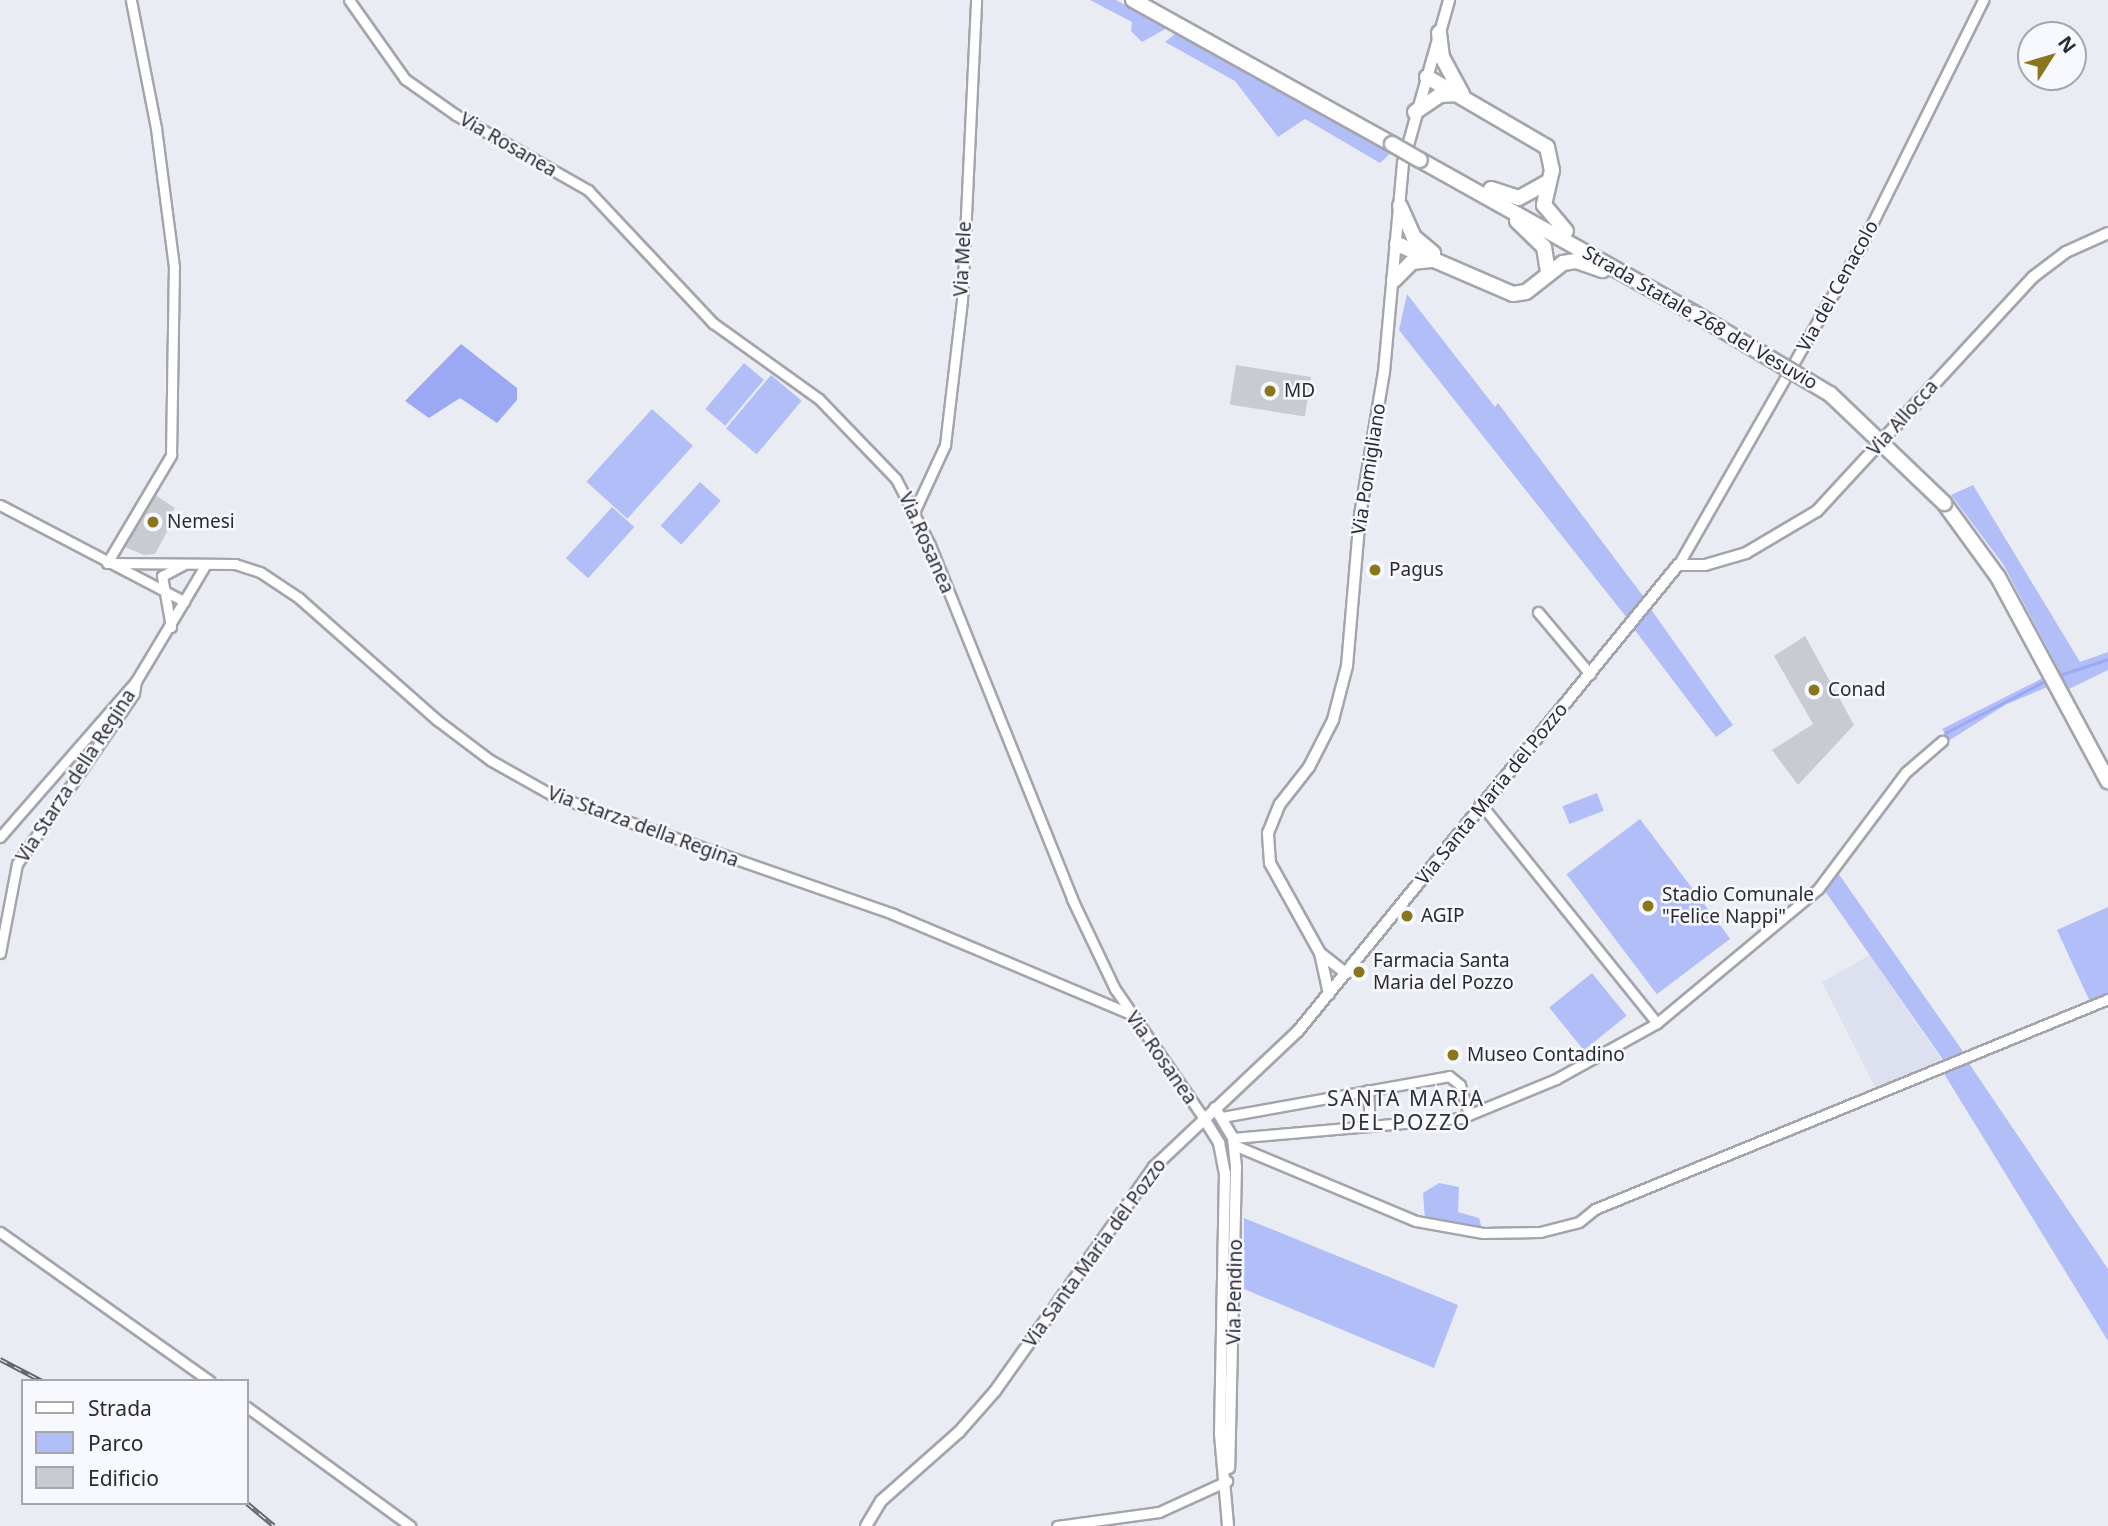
<!DOCTYPE html>
<html>
<head>
<meta charset="utf-8">
<style>
	body { margin:0 }
	#map { position:relative; width:2108px; height:1526px; overflow:hidden; background:#eaecf3; font-family:"Noto Sans",sans-serif }
	div>[style] { position:absolute }
	.built>* { inset:0; background:#dde0ef }
	.green>* { inset:0; background:#b2bef8; transform-origin:0 0 }
	.water>* { inset:0; background:#9ba9f4 }
	.stream>* { height:2.5px; margin:-1.25px; padding:0 1.25px; transform-origin:1.25px; border-radius:1.25px; background:#9ba9f4 }
	.building>* { inset:0; background:#c9cbd2; transform-origin:0 0 }
	.roads { filter:drop-shadow(2px 0 #a4a5ac) drop-shadow(-2px 0 #a4a5ac) drop-shadow(0 2px #a4a5ac) drop-shadow(0 -2px #a4a5ac) }
	.minor>* { height:9px; margin:-4.5px; padding:0 4.5px; transform-origin:4.5px; border-radius:4.5px; background:#fff }
	.tertiary>* { height:10px; margin:-5px; padding:0 5px; transform-origin:5px; border-radius:5px; background:#fff }
	.trunk>* { height:14px; margin:-7px; padding:0 7px; transform-origin:7px; border-radius:7px; background:#fff }
	.rail>* { height:5px; margin-top:-2.5px; transform-origin:0; background:repeating-linear-gradient(90deg,#f8f9ff 0 8px,#66676c 0 16px); box-sizing:border-box; border-block:2px solid #66676c }
	.bridges { filter:drop-shadow(2px 0 #a4a5ac) drop-shadow(-2px 0 #a4a5ac) drop-shadow(0 2px #a4a5ac) drop-shadow(0 -2px #a4a5ac) }
	.trunk-bridge>* { height:14px; margin:-7px; padding:0 7px; transform-origin:7px; border-radius:7px; background:#fff }
	.dots>* { width:19px; height:19px; translate:-50% -50%; box-sizing:border-box; border:4px solid #f8f9ff; border-radius:50% }
	span { translate:-50% -50%; white-space:nowrap; text-align:center; line-height:1.15; -webkit-text-stroke:5px #f8f9ff; paint-order:stroke }
	.street-label { font-size:19px; color:#2a2b2e }
	.poi-label { font-size:19px; color:#2a2b2e }
	.left { translate:0 -50%; text-align:left }
	.neighbourhood-label { font-size:21px; color:#303137; letter-spacing:2px }
	.legend { position:absolute; left:21px; top:1379px; width:228px; height:126px; box-sizing:border-box; background:#f8f9ff; border:2px solid #a6a7ab; margin:0; padding:9px 12px; list-style:none; font-size:21px; color:#2a2b2e }
	.legend li { display:flex; align-items:center; gap:14px; height:35px }
	.legend b { width:35px; border:2px solid #a6a7ab }
	.north { position:absolute; left:2017px; top:21px; width:70px; height:70px; box-sizing:border-box; background:#f8f9ff; border:2px solid #a6a7ab; border-radius:50%; rotate:53deg; font-size:19px; font-weight:700; line-height:28px; text-align:center; color:#2a2b2e }
	.north::after { content:''; display:block; margin:auto; width:24px; height:32px; background:#8b771b; clip-path:polygon(50% 0,100% 100%,50% 72%,0 100%) }
</style>
</head>
<body>
<div id="map">
	<div class="built">
		<div style="clip-path:polygon(1870px 955px,1944px 1064px,1877px 1091px,1822px 982px)"></div>
	</div>
	<div class="green">
		<div style="clip-path:polygon(1090px 0,1116px 0,1167px 28px,1142px 42px,1131px 31px,1132px 22px)"></div>
		<div style="clip-path:polygon(1176px 33px,1265px 83px,1391px 153px,1380px 163px,1305px 119px,1278px 137px,1235px 81px,1165px 42px)"></div>
		<div style="clip-path:polygon(1407px 294px,1495px 407px,1498px 403px,1643px 596px,1627px 618px,1399px 330px)"></div>
		<div style="left:744px;top:363px;width:26px;height:60px;rotate:40deg"></div>
		<div style="left:771px;top:375px;width:40px;height:70px;rotate:40deg"></div>
		<div style="left:652px;top:409px;width:55px;height:98px;rotate:42deg"></div>
		<div style="left:700px;top:482px;width:28px;height:59px;rotate:42deg"></div>
		<div style="clip-path:polygon(1973px 485px,2080px 662px,2108px 652px,2108px 670px,2069px 689px,2064px 680px,2005px 705px,1950px 740px,1942px 729px,2059px 670px,2003px 564px,1951px 495px)"></div>
		<div style="left:612px;top:507px;width:30px;height:69px;rotate:42deg"></div>
		<div style="clip-path:polygon(1650px 608px,1733px 725px,1716px 737px,1634px 629px)"></div>
		<div style="left:1597px;top:793px;width:19px;height:37px;rotate:69deg"></div>
		<div style="left:1640px;top:819px;width:150px;height:92px;rotate:53deg"></div>
		<div style="left:1838px;top:873px;width:222px;height:21px;rotate:55deg"></div>
		<div style="clip-path:polygon(2108px 907px,2108px 998px,2091px 1004px,2057px 930px)"></div>
		<div style="left:1592px;top:973px;width:55px;height:55px;rotate:51deg"></div>
		<div style="clip-path:polygon(1968px 1062px,2108px 1269px,2108px 1341px,1943px 1072px)"></div>
		<div style="clip-path:polygon(1439px 1183px,1459px 1187px,1458px 1212px,1479px 1218px,1482px 1229px,1425px 1220px,1423px 1193px)"></div>
		<div style="clip-path:polygon(1244px 1218px,1458px 1305px,1434px 1368px,1244px 1289px)"></div>
	</div>
	<div class="water">
		<div style="clip-path:polygon(461px 344px,517px 388px,517px 400px,497px 423px,460px 398px,429px 418px,405px 401px)"></div>
	</div>
	<div class="stream">
		<div style="left:2057px;top:676px;width:54px;rotate:-18.4deg"></div>
		<div style="left:1945px;top:733px;width:115px;rotate:-27.5deg"></div>
	</div>
	<div class="building">
		<div style="left:1236px;top:365px;width:76px;height:40px;rotate:9deg"></div>
		<div style="clip-path:polygon(155px 495px,175px 508px,170px 515px,174px 519px,155px 554px,144px 555px,125px 547px)"></div>
		<div style="clip-path:polygon(1805px 636px,1854px 725px,1798px 785px,1772px 750px,1813px 724px,1774px 656px)"></div>
	</div>
	<div class="roads">
		<div class="minor">
			<div style="left:349px;top:0;width:97px;rotate:54.7deg"></div>
			<div style="left:405px;top:79px;width:62px;rotate:35.2deg"></div>
			<div style="left:456px;top:115px;width:152px;rotate:29.6deg"></div>
			<div style="left:588px;top:190px;width:183px;rotate:46.8deg"></div>
			<div style="left:713px;top:323px;width:130px;rotate:35.6deg"></div>
			<div style="left:819px;top:399px;width:111px;rotate:46.1deg"></div>
			<div style="left:896px;top:479px;width:74px;rotate:62.7deg"></div>
			<div style="left:930px;top:545px;width:381px;rotate:68.1deg"></div>
			<div style="left:1072px;top:899px;width:100px;rotate:64.5deg"></div>
			<div style="left:1115px;top:989px;width:155px;rotate:55.5deg"></div>
			<div style="left:0;top:505px;width:208px;rotate:27.6deg"></div>
			<div style="left:184px;top:601px;width:43px;rotate:-59.3deg"></div>
			<div style="left:915px;top:510px;width:72px;rotate:-65.2deg"></div>
			<div style="left:945px;top:445px;width:146px;rotate:-83.3deg"></div>
			<div style="left:962px;top:300px;width:300px;rotate:-87.3deg"></div>
			<div style="left:107px;top:563px;width:128px;rotate:0.4deg"></div>
			<div style="left:235px;top:564px;width:26px;rotate:18deg"></div>
			<div style="left:260px;top:572px;width:47px;rotate:33.7deg"></div>
			<div style="left:299px;top:598px;width:184px;rotate:41.5deg"></div>
			<div style="left:437px;top:720px;width:66px;rotate:37deg"></div>
			<div style="left:490px;top:760px;width:71px;rotate:29.4deg"></div>
			<div style="left:552px;top:795px;width:361px;rotate:19.2deg"></div>
			<div style="left:893px;top:914px;width:255px;rotate:22.8deg"></div>
			<div style="left:107px;top:563px;width:126px;rotate:-59.3deg"></div>
			<div style="left:171px;top:455px;width:188px;rotate:-89.1deg"></div>
			<div style="left:174px;top:267px;width:140px;rotate:-97.4deg"></div>
			<div style="left:156px;top:128px;width:130px;rotate:-101.1deg"></div>
			<div style="left:1678px;top:565px;width:368px;rotate:-60.2deg"></div>
			<div style="left:1861px;top:246px;width:275px;rotate:-63.6deg"></div>
			<div style="left:1538px;top:612px;width:81px;rotate:50deg"></div>
			<div style="left:171px;top:627px;width:52px;rotate:-100deg"></div>
			<div style="left:162px;top:576px;width:24px;rotate:-28deg"></div>
			<div style="left:1480px;top:803px;width:282px;rotate:51.2deg"></div>
			<div style="left:0;top:837px;width:207px;rotate:-48.9deg"></div>
			<div style="left:136px;top:681px;width:93px;rotate:-59deg"></div>
			<div style="left:0;top:953px;width:91px;rotate:-79.2deg"></div>
			<div style="left:17px;top:864px;width:207px;rotate:-55.6deg"></div>
			<div style="left:134px;top:693px;width:12px;rotate:-81deg"></div>
			<div style="left:1368px;top:1090px;width:35px;rotate:87deg"></div>
			<div style="left:1222px;top:1117px;width:231px;rotate:-10.2deg"></div>
			<div style="left:1449px;top:1076px;width:14px;rotate:39deg"></div>
			<div style="left:1460px;top:1085px;width:31px;rotate:73deg"></div>
			<div style="left:1233px;top:1138px;width:229px;rotate:-5deg"></div>
			<div style="left:1461px;top:1118px;width:103px;rotate:-22.3deg"></div>
			<div style="left:1556px;top:1079px;width:115px;rotate:-29deg"></div>
			<div style="left:1657px;top:1023px;width:209px;rotate:-39.8deg"></div>
			<div style="left:1818px;top:889px;width:146px;rotate:-53.1deg"></div>
			<div style="left:1906px;top:772px;width:48px;rotate:-40.7deg"></div>
			<div style="left:1234px;top:1145px;width:197px;rotate:22.7deg"></div>
			<div style="left:1416px;top:1221px;width:68px;rotate:10.2deg"></div>
			<div style="left:1483px;top:1233px;width:57px;rotate:-1deg"></div>
			<div style="left:1540px;top:1232px;width:40px;rotate:-14.4deg"></div>
			<div style="left:1579px;top:1222px;width:21px;rotate:-39deg"></div>
			<div style="left:1595px;top:1209px;width:554px;rotate:-22.26deg"></div>
			<div style="left:0;top:1232px;width:257px;rotate:35.4deg"></div>
			<div style="left:247px;top:1407px;width:202px;rotate:36.1deg"></div>
			<div style="left:1057px;top:1526px;width:103px;rotate:-7.8deg"></div>
			<div style="left:1159px;top:1512px;width:75px;rotate:-24.5deg"></div>
		</div>
		<div class="tertiary">
			<div style="left:1320px;top:953px;width:33px;rotate:38deg"></div>
			<div style="left:1329px;top:994px;width:42px;rotate:-102.4deg"></div>
			<div style="left:1320px;top:953px;width:103px;rotate:-119.1deg"></div>
			<div style="left:1270px;top:863px;width:30px;rotate:-94deg"></div>
			<div style="left:1268px;top:833px;width:31px;rotate:-68deg"></div>
			<div style="left:1280px;top:804px;width:47px;rotate:-51.9deg"></div>
			<div style="left:1309px;top:767px;width:53px;rotate:-62.9deg"></div>
			<div style="left:1333px;top:720px;width:56px;rotate:-75.5deg"></div>
			<div style="left:1347px;top:666px;width:152px;rotate:-85.1deg"></div>
			<div style="left:1360px;top:515px;width:145px;rotate:-80.5deg"></div>
			<div style="left:1384px;top:372px;width:210px;rotate:-84.8deg"></div>
			<div style="left:1403px;top:163px;width:169px;rotate:-74.2deg"></div>
			<div style="left:1215px;top:1108px;width:35px;rotate:59deg"></div>
			<div style="left:1233px;top:1138px;width:29px;rotate:84deg"></div>
			<div style="left:1236px;top:1167px;width:301px;rotate:91.3deg"></div>
			<div style="left:1203px;top:1117px;width:31px;rotate:58deg"></div>
			<div style="left:1219px;top:1143px;width:31px;rotate:79deg"></div>
			<div style="left:1225px;top:1173px;width:261px;rotate:91.1deg"></div>
			<div style="left:1220px;top:1434px;width:92px;rotate:85deg"></div>
			<div style="left:866px;top:1526px;width:29px;rotate:-59deg"></div>
			<div style="left:881px;top:1501px;width:104px;rotate:-41.5deg"></div>
			<div style="left:959px;top:1432px;width:55px;rotate:-48.7deg"></div>
			<div style="left:995px;top:1391px;width:275px;rotate:-54.6deg"></div>
			<div style="left:1154px;top:1167px;width:198px;rotate:-43.4deg"></div>
			<div style="left:1298px;top:1031px;width:601px;rotate:-50.8deg"></div>
			<div style="left:1678px;top:565px;width:27px"></div>
			<div style="left:1705px;top:565px;width:43px;rotate:-16.3deg"></div>
			<div style="left:1746px;top:553px;width:82px;rotate:-30.6deg"></div>
			<div style="left:1817px;top:511px;width:318px;rotate:-47.3deg"></div>
			<div style="left:2033px;top:277px;width:41px;rotate:-37.1deg"></div>
			<div style="left:2066px;top:252px;width:46px;rotate:-24.3deg"></div>
		</div>
		<div class="trunk">
			<div style="left:1133px;top:0;width:296px;rotate:29.1deg"></div>
			<div style="left:1439px;top:33px;width:24px;rotate:83deg"></div>
			<div style="left:1442px;top:57px;width:42px;rotate:61.6deg"></div>
			<div style="left:1427px;top:77px;width:139px;rotate:30.3deg"></div>
			<div style="left:1547px;top:147px;width:24px;rotate:78deg"></div>
			<div style="left:1552px;top:170px;width:36px;rotate:103deg"></div>
			<div style="left:1544px;top:205px;width:34px;rotate:50deg"></div>
			<div style="left:1415px;top:112px;width:30px;rotate:-34deg"></div>
			<div style="left:1440px;top:95px;width:20px;rotate:-3deg"></div>
			<div style="left:1420px;top:160px;width:314px;rotate:29.2deg"></div>
			<div style="left:1491px;top:189px;width:29px;rotate:18deg"></div>
			<div style="left:1519px;top:198px;width:31px;rotate:-29deg"></div>
			<div style="left:1400px;top:206px;width:34px;rotate:66deg"></div>
			<div style="left:1414px;top:237px;width:25px;rotate:40deg"></div>
			<div style="left:1517px;top:221px;width:37px;rotate:44deg"></div>
			<div style="left:1544px;top:247px;width:25px;rotate:81deg"></div>
			<div style="left:1397px;top:244px;width:126px;rotate:23.3deg"></div>
			<div style="left:1513px;top:294px;width:13px;rotate:-9deg"></div>
			<div style="left:1526px;top:292px;width:47px;rotate:-38.1deg"></div>
			<div style="left:1563px;top:263px;width:13px;rotate:-9deg"></div>
			<div style="left:1576px;top:261px;width:28px;rotate:19deg"></div>
			<div style="left:1394px;top:280px;width:25px;rotate:-45deg"></div>
			<div style="left:1412px;top:262px;width:19px;rotate:-6deg"></div>
			<div style="left:1944px;top:503px;width:92px;rotate:53.9deg"></div>
			<div style="left:1998px;top:577px;width:232px;rotate:61.7deg"></div>
		</div>
	</div>
	<div class="rail">
		<div style="left:0;top:1359px;width:47px;rotate:27.6deg"></div>
		<div style="left:247px;top:1503px;width:35px;rotate:40deg"></div>
	</div>
	<div class="bridges">
		<div class="trunk-bridge">
			<div style="left:1392px;top:144px;width:32px;rotate:30deg"></div>
			<div style="left:1694px;top:313px;width:158px;rotate:30.8deg"></div>
			<div style="left:1830px;top:394px;width:158px;rotate:43.7deg"></div>
		</div>
	</div>
	<div class="dots">
		<div style="left:1270px;top:391px;background:#8b771b"></div>
		<div style="left:153px;top:522px;background:#8b771b"></div>
		<div style="left:1375px;top:570px;background:#8b771b"></div>
		<div style="left:1814px;top:690px;background:#8b771b"></div>
		<div style="left:1648px;top:906px;background:#8b771b"></div>
		<div style="left:1407px;top:916px;background:#8b771b"></div>
		<div style="left:1359px;top:972px;background:#8b771b"></div>
		<div style="left:1453px;top:1055px;background:#8b771b"></div>
	</div>
	<div class="street-label">
		<span style="left:508px;top:145px;rotate:30deg">Via Rosanea</span>
		<span style="left:963px;top:259px;rotate:-87deg">Via Mele</span>
		<span style="left:1838px;top:286px;rotate:-61deg">Via del Cenacolo</span>
		<span style="left:1700px;top:318px;rotate:30deg">Strada Statale 268 del Vesuvio</span>
		<span style="left:1903px;top:418px;rotate:-48deg">Via Allocca</span>
		<span style="left:1369px;top:469px;rotate:-81deg">Via Pomigliano</span>
		<span style="left:926px;top:543px;rotate:66deg">Via Rosanea</span>
		<span style="left:76px;top:776px;rotate:-57deg">Via Starza della Regina</span>
		<span style="left:1492px;top:794px;rotate:-51deg">Via Santa Maria del Pozzo</span>
		<span style="left:643px;top:827px;rotate:20deg">Via Starza della Regina</span>
		<span style="left:1161px;top:1058px;rotate:55deg">Via Rosanea</span>
		<span style="left:1095px;top:1253px;rotate:-54deg">Via Santa Maria del Pozzo</span>
		<span style="left:1235px;top:1292px;rotate:-89deg">Via Pendino</span>
	</div>
	<div class="poi-label">
		<span class="left" style="left:1284px;top:391px">MD</span>
		<span class="left" style="left:167px;top:522px">Nemesi</span>
		<span class="left" style="left:1389px;top:570px">Pagus</span>
		<span class="left" style="left:1828px;top:690px">Conad</span>
		<span class="left" style="left:1662px;top:906px">Stadio Comunale<br>"Felice Nappi"</span>
		<span class="left" style="left:1421px;top:916px">AGIP</span>
		<span class="left" style="left:1373px;top:972px">Farmacia Santa<br>Maria del Pozzo</span>
		<span class="left" style="left:1467px;top:1055px">Museo Contadino</span>
	</div>
	<div class="neighbourhood-label">
		<span style="left:1406px;top:1110px">SANTA MARIA<br>DEL POZZO</span>
	</div>
	<ul class="legend">
	<li><b style="height:9px;background:#fff"></b>Strada</li>
	<li><b style="height:19px;background:#b2bef8"></b>Parco</li>
	<li><b style="height:19px;background:#c9cbd2"></b>Edificio</li>
	</ul>
	<div class="north">N</div>
</div>
</body>
</html>
